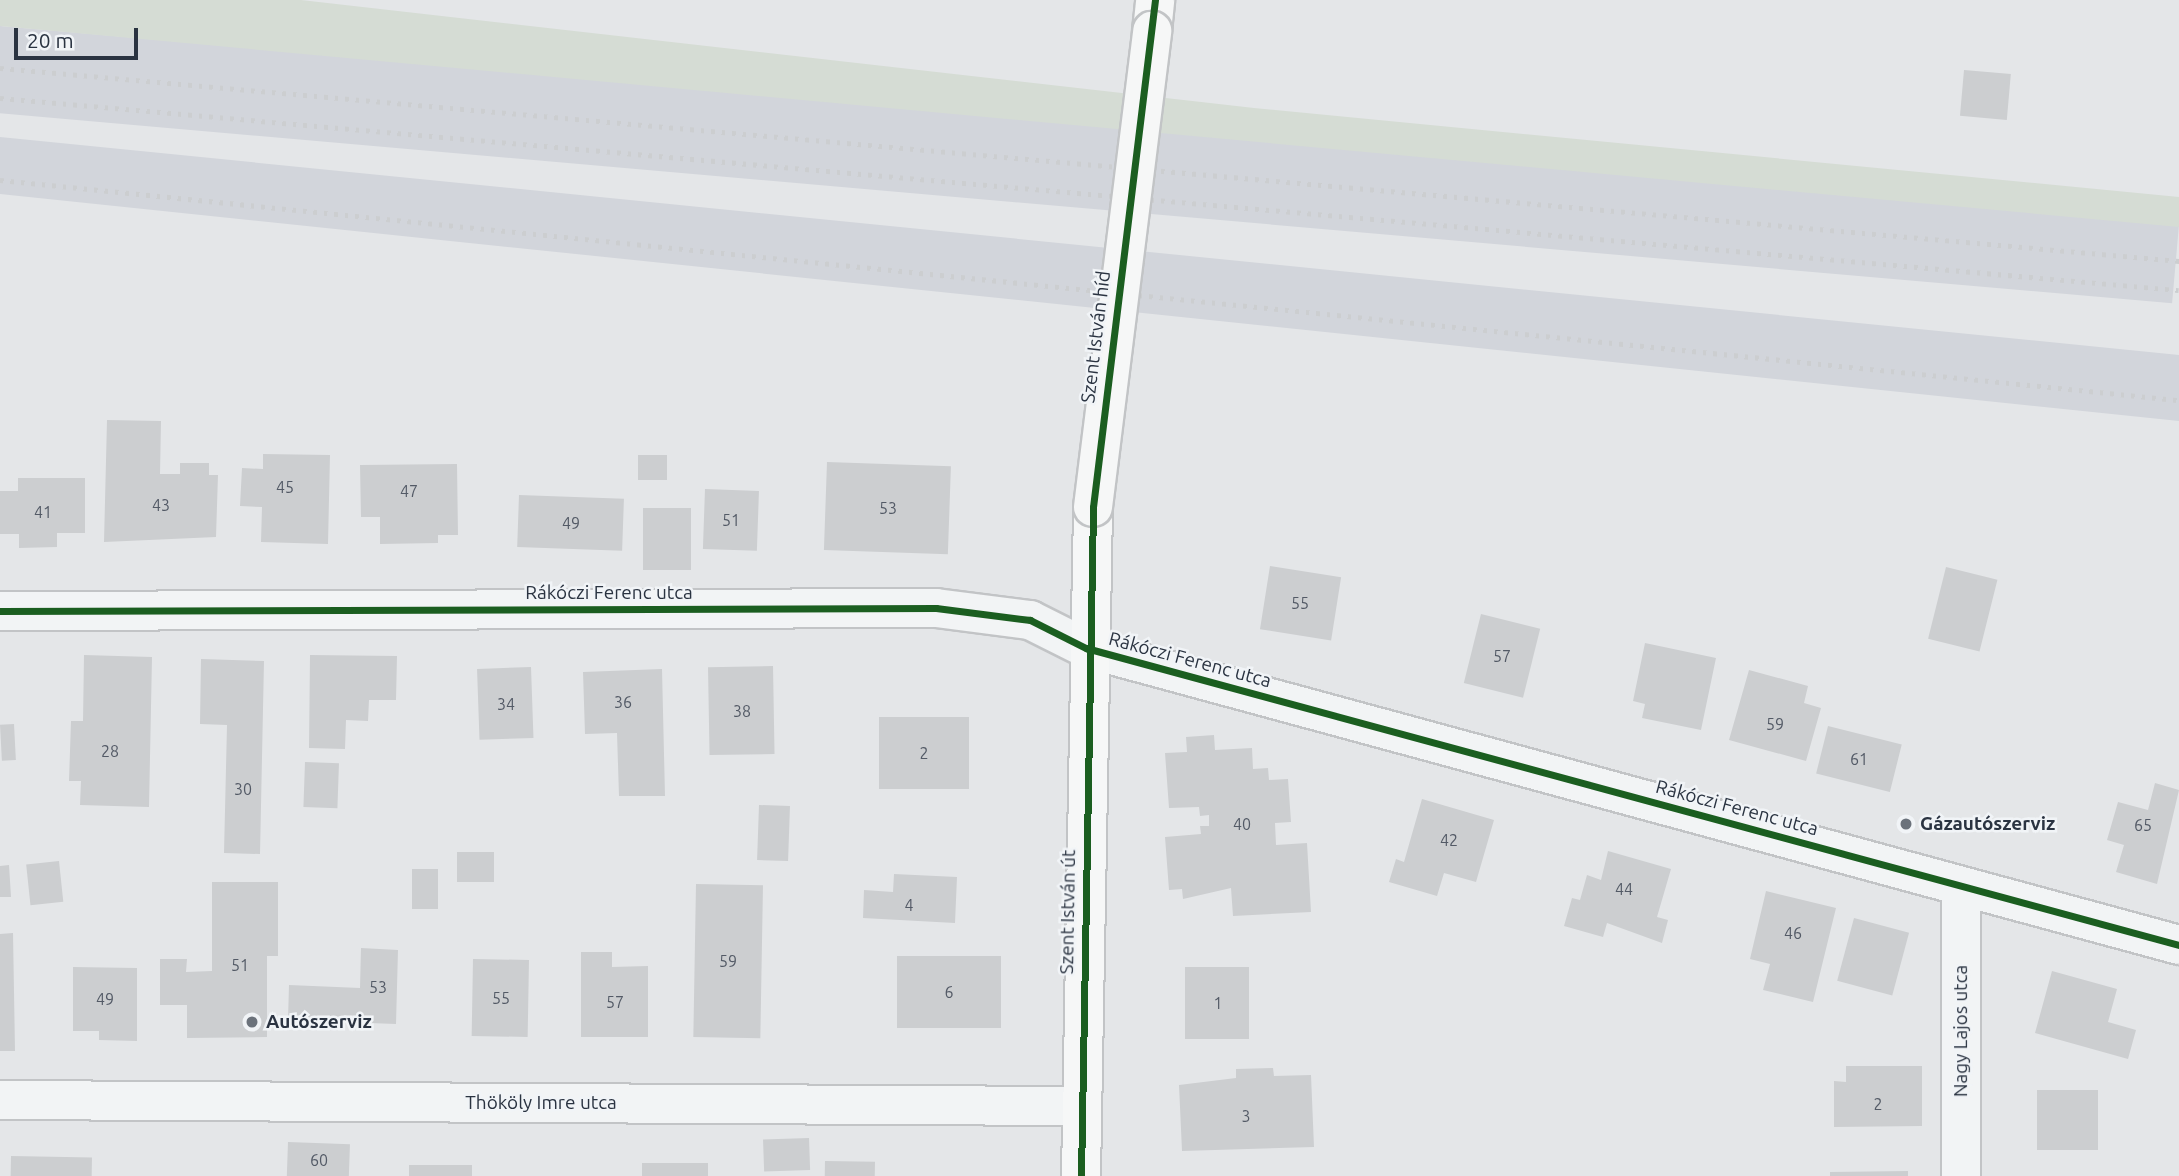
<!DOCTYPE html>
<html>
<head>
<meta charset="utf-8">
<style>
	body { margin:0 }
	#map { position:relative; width:2179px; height:1176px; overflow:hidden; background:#e4e6e8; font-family:Ubuntu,sans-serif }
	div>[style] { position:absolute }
	.built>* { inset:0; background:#d2d5db; transform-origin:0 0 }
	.green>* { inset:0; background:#d5dcd4 }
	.building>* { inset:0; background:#ccced0; transform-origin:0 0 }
	.roads { filter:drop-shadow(2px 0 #c2c4c6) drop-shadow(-2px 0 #c2c4c6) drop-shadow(0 2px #c2c4c6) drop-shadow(0 -2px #c2c4c6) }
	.street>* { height:38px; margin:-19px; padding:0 19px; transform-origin:19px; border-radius:19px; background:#f2f4f5 }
	.secondary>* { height:38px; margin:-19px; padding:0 19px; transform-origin:19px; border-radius:19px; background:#f6f7f7 }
	.rail>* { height:5px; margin-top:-2.5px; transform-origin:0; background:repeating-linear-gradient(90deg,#ccced0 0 3.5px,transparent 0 10.5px) }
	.bridges { filter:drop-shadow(2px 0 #c2c4c6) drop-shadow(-2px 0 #c2c4c6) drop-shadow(0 2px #c2c4c6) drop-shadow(0 -2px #c2c4c6) }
	.secondary-bridge>* { height:38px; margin:-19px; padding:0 19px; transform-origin:19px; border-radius:19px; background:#f6f7f7 }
	.cycleway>* { height:7px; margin:-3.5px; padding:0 3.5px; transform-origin:3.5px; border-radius:3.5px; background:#1b5e20 }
	.dots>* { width:19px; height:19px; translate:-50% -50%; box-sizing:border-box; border:4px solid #f1f4f7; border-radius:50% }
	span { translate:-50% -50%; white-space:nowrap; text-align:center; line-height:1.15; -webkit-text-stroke:5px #f1f4f7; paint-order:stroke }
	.number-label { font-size:16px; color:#535a66 }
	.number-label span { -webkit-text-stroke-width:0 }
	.street-label { font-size:19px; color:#2a3341 }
	.poi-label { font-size:19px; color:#2a3341; font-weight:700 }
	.left { translate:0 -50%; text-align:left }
	.scale { position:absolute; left:14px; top:28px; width:124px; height:32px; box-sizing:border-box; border:4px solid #2a3341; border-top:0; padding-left:9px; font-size:21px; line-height:24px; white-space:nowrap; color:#2a3341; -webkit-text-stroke:5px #f1f4f7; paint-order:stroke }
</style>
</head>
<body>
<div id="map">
	<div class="built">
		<div style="left:0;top:26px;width:2188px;height:87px;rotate:5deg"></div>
		<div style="clip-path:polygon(0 137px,2179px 355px,2179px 421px,0 194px)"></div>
	</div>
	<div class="green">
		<div style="clip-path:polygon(0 0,301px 0,1254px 108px,2179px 197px,2179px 227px,0 26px)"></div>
	</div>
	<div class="building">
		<div style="left:1964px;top:70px;width:47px;height:46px;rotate:5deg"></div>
		<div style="clip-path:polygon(107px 420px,161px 421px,160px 474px,180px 474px,180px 463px,209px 463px,209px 475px,218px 475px,216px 537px,104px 542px)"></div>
		<div style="clip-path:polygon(263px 454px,330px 455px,328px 544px,261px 542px,262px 507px,240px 506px,242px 468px,263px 469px)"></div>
		<div style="left:638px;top:455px;width:29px;height:25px"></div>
		<div style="left:827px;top:462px;width:124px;height:88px;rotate:2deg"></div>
		<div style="clip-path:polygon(457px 464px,458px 535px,438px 535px,438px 543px,380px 544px,380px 517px,361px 517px,360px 465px)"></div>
		<div style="clip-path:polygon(18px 478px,85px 478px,85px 533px,57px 533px,57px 547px,19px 548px,19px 534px,0 534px,0 491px,18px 491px)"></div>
		<div style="left:705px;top:489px;width:54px;height:60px;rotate:2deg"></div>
		<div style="left:519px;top:495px;width:105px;height:52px;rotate:2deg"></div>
		<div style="left:643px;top:508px;width:48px;height:62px"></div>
		<div style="left:1270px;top:566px;width:72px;height:64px;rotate:9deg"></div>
		<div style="left:1946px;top:567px;width:53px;height:74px;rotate:14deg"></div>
		<div style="left:1481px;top:614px;width:61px;height:71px;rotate:14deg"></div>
		<div style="clip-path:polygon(1645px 643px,1716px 658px,1701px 730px,1642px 718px,1645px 704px,1633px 701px)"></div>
		<div style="clip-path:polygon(84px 655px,152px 657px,149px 807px,80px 805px,81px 781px,69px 781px,71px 721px,83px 721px)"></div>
		<div style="clip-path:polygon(310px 655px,397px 656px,396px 700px,369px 700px,368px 721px,346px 720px,345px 749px,309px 748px)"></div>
		<div style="clip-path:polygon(201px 659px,264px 661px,260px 854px,224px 853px,227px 725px,200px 724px)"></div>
		<div style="left:773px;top:666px;width:88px;height:65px;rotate:89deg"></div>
		<div style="left:531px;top:667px;width:71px;height:54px;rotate:88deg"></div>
		<div style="clip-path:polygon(662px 669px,665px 796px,619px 796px,617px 733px,585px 734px,583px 672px)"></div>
		<div style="clip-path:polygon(1749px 670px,1808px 686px,1804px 703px,1821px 708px,1806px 761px,1729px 740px)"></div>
		<div style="left:879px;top:717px;width:90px;height:72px"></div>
		<div style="left:14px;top:724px;width:36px;height:14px;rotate:87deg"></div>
		<div style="left:1828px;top:726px;width:76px;height:49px;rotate:14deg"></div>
		<div style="clip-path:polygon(1214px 735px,1215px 750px,1252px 748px,1253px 769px,1268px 768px,1269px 780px,1288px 779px,1291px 822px,1275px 823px,1276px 845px,1307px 843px,1311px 912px,1233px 916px,1231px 888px,1183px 899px,1182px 889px,1169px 890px,1165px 837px,1201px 834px,1200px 826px,1209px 826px,1209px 815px,1200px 816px,1199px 807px,1169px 808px,1165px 753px,1187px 752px,1186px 737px)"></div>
		<div style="left:305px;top:762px;width:34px;height:45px;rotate:2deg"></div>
		<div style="clip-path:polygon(2155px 783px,2179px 790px,2157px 884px,2116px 872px,2124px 845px,2107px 840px,2118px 802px,2148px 810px)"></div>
		<div style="clip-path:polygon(1422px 799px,1494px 820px,1476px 882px,1444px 873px,1437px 896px,1389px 882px,1396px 859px,1404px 862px)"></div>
		<div style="left:759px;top:805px;width:31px;height:55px;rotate:2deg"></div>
		<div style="clip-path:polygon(1608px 851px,1671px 869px,1657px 917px,1668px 920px,1662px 943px,1607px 923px,1603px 937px,1564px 926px,1572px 898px,1580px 900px,1587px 875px,1601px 880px)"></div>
		<div style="left:457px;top:852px;width:37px;height:30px"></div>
		<div style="left:59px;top:861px;width:41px;height:33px;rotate:84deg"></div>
		<div style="clip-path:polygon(9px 865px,11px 897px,0 897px,0 866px)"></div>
		<div style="left:412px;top:869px;width:26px;height:40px"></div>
		<div style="clip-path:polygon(894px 874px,957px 877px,955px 923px,863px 918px,864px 890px,893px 892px)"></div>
		<div style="clip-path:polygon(212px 882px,278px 882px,278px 956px,267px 956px,267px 1037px,187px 1038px,187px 1005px,160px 1005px,160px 959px,187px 959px,186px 972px,212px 971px)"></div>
		<div style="left:696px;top:884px;width:67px;height:153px;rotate:1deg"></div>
		<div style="clip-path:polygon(1766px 891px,1836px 908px,1813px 1002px,1763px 990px,1770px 964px,1750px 959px)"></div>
		<div style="left:1854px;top:918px;width:57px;height:65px;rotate:15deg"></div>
		<div style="clip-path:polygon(13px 933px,15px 1051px,0 1051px,0 934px)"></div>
		<div style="clip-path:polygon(361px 948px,398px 950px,396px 1024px,288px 1020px,289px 985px,360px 988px)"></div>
		<div style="clip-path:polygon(581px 952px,612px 952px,612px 967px,648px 966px,648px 1037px,581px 1037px)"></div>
		<div style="left:897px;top:956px;width:104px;height:72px"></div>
		<div style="left:473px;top:959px;width:56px;height:77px;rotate:1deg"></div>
		<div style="clip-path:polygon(73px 967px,137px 968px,137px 1041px,99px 1040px,99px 1031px,73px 1031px)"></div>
		<div style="left:1185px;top:967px;width:64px;height:72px"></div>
		<div style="clip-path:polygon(2052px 971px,2117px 989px,2108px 1022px,2136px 1030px,2128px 1059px,2035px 1033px)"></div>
		<div style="clip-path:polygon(1846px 1066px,1922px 1066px,1922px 1126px,1834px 1127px,1834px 1081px,1846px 1082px)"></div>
		<div style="clip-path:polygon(1273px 1068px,1274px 1076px,1311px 1075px,1314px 1147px,1182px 1151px,1179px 1085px,1236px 1078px,1236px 1069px)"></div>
		<div style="left:2037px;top:1090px;width:61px;height:60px"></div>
		<div style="left:809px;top:1138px;width:32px;height:46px;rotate:88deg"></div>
		<div style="left:288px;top:1142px;width:62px;height:34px;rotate:2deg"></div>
		<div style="left:11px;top:1156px;width:81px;height:20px;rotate:1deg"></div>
		<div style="left:825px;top:1161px;width:50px;height:15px;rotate:1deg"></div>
		<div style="left:642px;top:1163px;width:66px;height:13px"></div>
		<div style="left:409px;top:1165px;width:63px;height:11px"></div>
		<div style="clip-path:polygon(1908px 1171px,1908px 1176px,1830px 1176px,1830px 1172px)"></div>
	</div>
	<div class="roads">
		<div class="street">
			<div style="left:0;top:611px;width:936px;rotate:-0.18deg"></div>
			<div style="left:936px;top:608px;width:95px;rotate:7.3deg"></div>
			<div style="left:1030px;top:620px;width:63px;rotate:26.6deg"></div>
			<div style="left:1086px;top:648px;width:1133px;rotate:15.2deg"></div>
			<div style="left:1961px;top:886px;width:290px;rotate:90deg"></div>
			<div style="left:0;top:1100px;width:1082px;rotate:0.32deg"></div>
		</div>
		<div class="secondary">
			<div style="left:1152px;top:31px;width:31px;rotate:-84deg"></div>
			<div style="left:1081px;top:1176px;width:669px;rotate:-88.97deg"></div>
		</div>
	</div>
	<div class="rail">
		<div style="left:0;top:68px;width:2188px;rotate:5.06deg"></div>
		<div style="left:0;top:98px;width:2187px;rotate:5.04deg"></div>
		<div style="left:0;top:180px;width:2190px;rotate:5.77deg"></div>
	</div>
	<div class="bridges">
		<div class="secondary-bridge">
			<div style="left:1093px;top:507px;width:480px;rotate:-82.9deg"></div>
		</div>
	</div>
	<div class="cycleway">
		<div style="left:0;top:611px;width:936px;rotate:-0.18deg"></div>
		<div style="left:936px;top:608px;width:95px;rotate:7.3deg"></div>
		<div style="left:1030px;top:620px;width:63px;rotate:26.6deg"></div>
		<div style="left:1086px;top:648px;width:1133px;rotate:15.2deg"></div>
		<div style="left:1081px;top:1176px;width:669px;rotate:-88.97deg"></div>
		<div style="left:1093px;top:507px;width:511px;rotate:-83.03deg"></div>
	</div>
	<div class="dots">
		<div style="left:1906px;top:824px;background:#6b727b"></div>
		<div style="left:252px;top:1022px;background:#6b727b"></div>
	</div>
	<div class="number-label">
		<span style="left:285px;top:487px">45</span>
		<span style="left:409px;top:491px">47</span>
		<span style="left:161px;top:505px">43</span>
		<span style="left:888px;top:508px">53</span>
		<span style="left:43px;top:512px">41</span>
		<span style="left:731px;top:520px">51</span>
		<span style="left:571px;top:523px">49</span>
		<span style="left:1300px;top:603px">55</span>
		<span style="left:1502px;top:656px">57</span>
		<span style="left:623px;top:702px">36</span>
		<span style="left:506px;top:704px">34</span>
		<span style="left:742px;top:711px">38</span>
		<span style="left:1775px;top:724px">59</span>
		<span style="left:110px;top:751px">28</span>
		<span style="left:924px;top:753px">2</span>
		<span style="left:1859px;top:759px">61</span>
		<span style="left:243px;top:789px">30</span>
		<span style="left:1242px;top:824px">40</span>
		<span style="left:2143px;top:825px">65</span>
		<span style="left:1449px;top:840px">42</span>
		<span style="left:1624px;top:889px">44</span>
		<span style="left:909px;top:905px">4</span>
		<span style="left:1793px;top:933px">46</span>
		<span style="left:728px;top:961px">59</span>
		<span style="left:240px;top:965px">51</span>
		<span style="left:378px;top:987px">53</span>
		<span style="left:949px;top:992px">6</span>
		<span style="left:501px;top:998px">55</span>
		<span style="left:105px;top:999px">49</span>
		<span style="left:615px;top:1002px">57</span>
		<span style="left:1218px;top:1003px">1</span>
		<span style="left:1878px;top:1104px">2</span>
		<span style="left:1246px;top:1116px">3</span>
		<span style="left:319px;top:1160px">60</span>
	</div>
	<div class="street-label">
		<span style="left:1096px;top:337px;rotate:-83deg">Szent István híd</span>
		<span style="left:609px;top:593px">Rákóczi Ferenc utca</span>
		<span style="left:1190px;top:660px;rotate:15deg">Rákóczi Ferenc utca</span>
		<span style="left:1737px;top:808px;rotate:15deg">Rákóczi Ferenc utca</span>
		<span style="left:1068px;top:912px;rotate:-89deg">Szent István út</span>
		<span style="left:1961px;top:1031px;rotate:-90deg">Nagy Lajos utca</span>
		<span style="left:541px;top:1103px">Thököly Imre utca</span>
	</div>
	<div class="poi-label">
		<span class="left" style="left:1920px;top:824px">Gázautószerviz</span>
		<span class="left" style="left:266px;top:1022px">Autószerviz</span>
	</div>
	<div class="scale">20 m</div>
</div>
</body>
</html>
